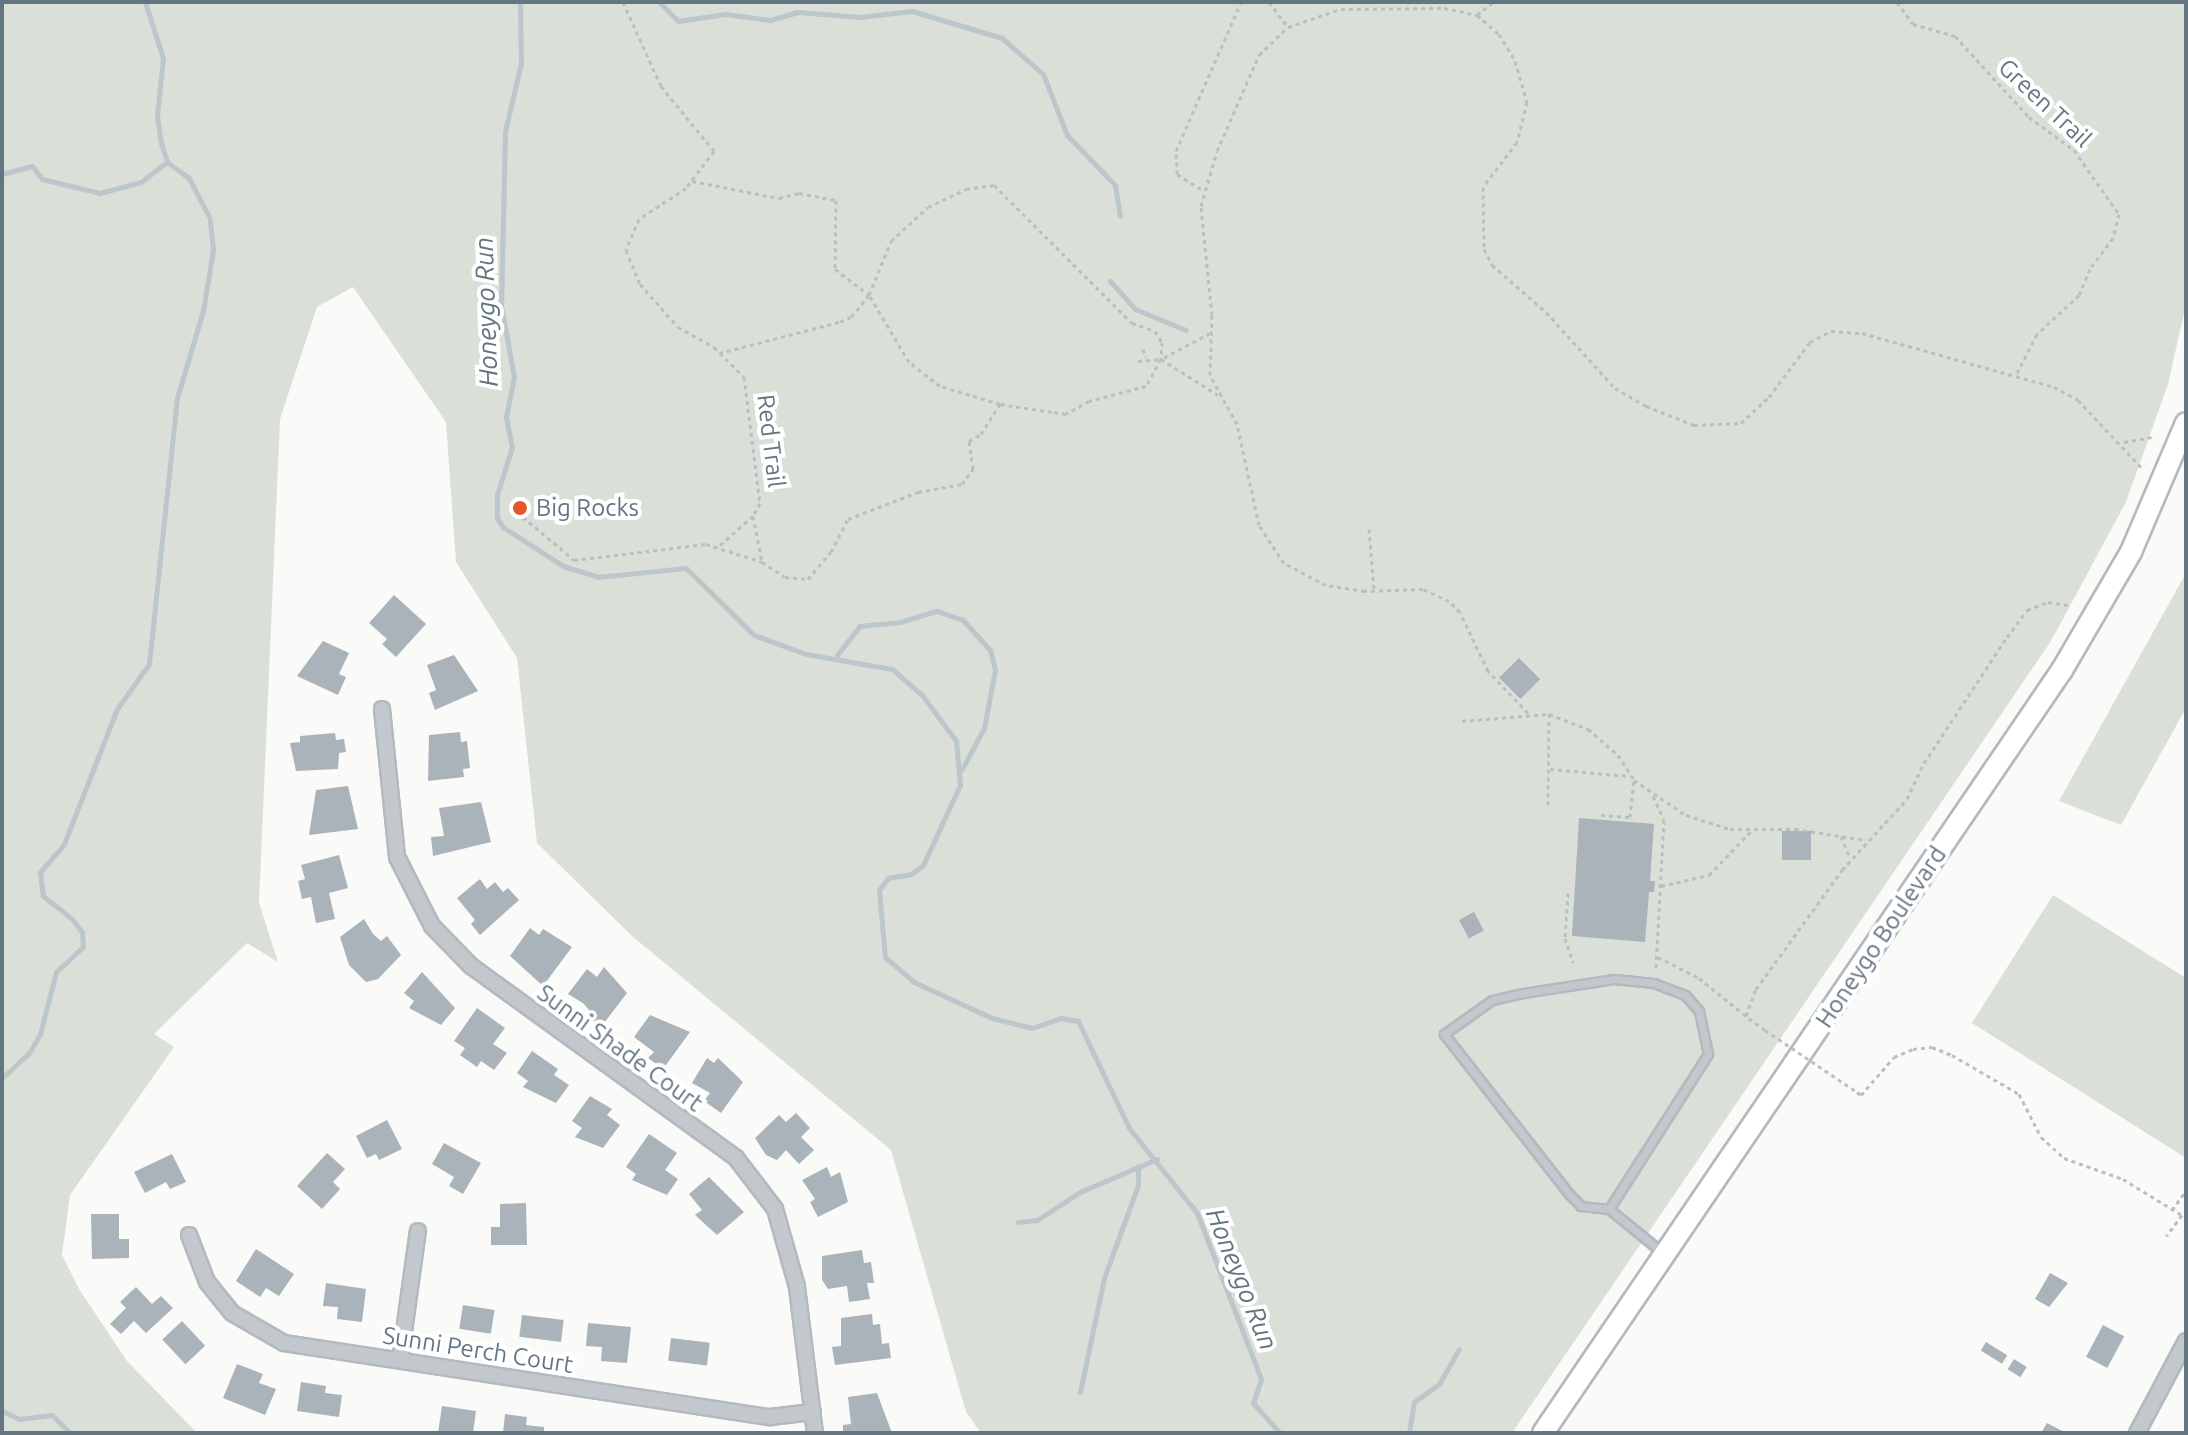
<!DOCTYPE html>
<html>
<head>
<meta charset="utf-8">
<style>
	body { margin:0 }
	#map { position:relative; width:2188px; height:1435px; overflow:hidden; background:#fafaf8; font-family:Ubuntu,sans-serif }
	div>[style] { position:absolute }
	.green>* { inset:0; background:#dadfd7 }
	.stream>* { height:5px; margin:-2.5px; padding:0 2.5px; transform-origin:2.5px; border-radius:2.5px; background:#bbc7cb }
	.building>* { inset:0; background:#aab3b9; transform-origin:0 0 }
	.path>* { height:3px; margin-top:-1.5px; transform-origin:0; background:repeating-linear-gradient(90deg,#bbbfc2 0 4px,transparent 0 8px) }
	.roads { filter:drop-shadow(2px 0 #b3babf) drop-shadow(-2px 0 #b3babf) drop-shadow(0 2px #b3babf) drop-shadow(0 -2px #b3babf) }
	.service>* { height:7px; margin:-3.5px; padding:0 3.5px; transform-origin:3.5px; border-radius:3.5px; background:#c3c8cc }
	.minor>* { height:14px; margin:-7px; padding:0 7px; transform-origin:7px; border-radius:7px; background:#c3c8cc }
	.secondary>* { height:20px; margin:-10px; padding:0 10px; transform-origin:10px; border-radius:10px; background:#fff }
	.path-bridge>* { height:3px; margin-top:-1.5px; transform-origin:0; background:repeating-linear-gradient(90deg,#bbbfc2 0 4px,transparent 0 8px) }
	.dots>* { width:22px; height:22px; translate:-50% -50%; box-sizing:border-box; border:4px solid #fff; border-radius:50% }
	span { translate:-50% -50%; white-space:nowrap; text-align:center; line-height:1.15; -webkit-text-stroke:8px #fff; paint-order:stroke }
	.street-label { font-size:24px; color:#657683 }
	.poi-label { font-size:24px; color:#657683 }
	.left { translate:0 -50%; text-align:left }
	.water-label { font-size:26px; color:#60757c; font-style:italic }
	.frame { position:absolute; inset:0; border:4px solid #657683; pointer-events:none }
</style>
</head>
<body>
<div id="map">
	<div class="green">
		<div style="clip-path:polygon(2px 2px,2186px 2px,2186px 304px,2168px 384px,2126px 502px,2051px 641px,1512px 1433px,981px 1433px,966px 1412px,891px 1150px,632px 936px,537px 843px,517px 658px,456px 562px,446px 422px,353px 287px,317px 307px,280px 419px,259px 903px,278px 962px,247px 943px,154px 1034px,174px 1047px,70px 1195px,62px 1255px,79px 1289px,127px 1361px,197px 1433px,2px 1433px)"></div>
		<div style="clip-path:polygon(2186px 573px,2186px 708px,2121px 825px,2059px 801px)"></div>
		<div style="clip-path:polygon(2053px 895px,2186px 978px,2186px 1158px,1972px 1023px)"></div>
	</div>
	<div class="stream">
		<div style="left:145px;top:2px;width:59px;rotate:72.2deg"></div>
		<div style="left:163px;top:58px;width:57px;rotate:96deg"></div>
		<div style="left:157px;top:115px;width:28px;rotate:82deg"></div>
		<div style="left:161px;top:143px;width:20px;rotate:72deg"></div>
		<div style="left:167px;top:162px;width:27px;rotate:36deg"></div>
		<div style="left:189px;top:178px;width:42px;rotate:62.8deg"></div>
		<div style="left:520px;top:2px;width:61px;rotate:89.1deg"></div>
		<div style="left:521px;top:63px;width:71px;rotate:103.1deg"></div>
		<div style="left:505px;top:132px;width:173px;rotate:91.3deg"></div>
		<div style="left:501px;top:305px;width:73px;rotate:79.8deg"></div>
		<div style="left:514px;top:377px;width:41px;rotate:101.3deg"></div>
		<div style="left:506px;top:417px;width:31px;rotate:79deg"></div>
		<div style="left:512px;top:447px;width:50px;rotate:107.4deg"></div>
		<div style="left:497px;top:495px;width:23px;rotate:90deg"></div>
		<div style="left:497px;top:518px;width:11px;rotate:56deg"></div>
		<div style="left:503px;top:527px;width:72px;rotate:33deg"></div>
		<div style="left:563px;top:566px;width:37px;rotate:17deg"></div>
		<div style="left:598px;top:577px;width:88px;rotate:-5.8deg"></div>
		<div style="left:686px;top:568px;width:95px;rotate:44.6deg"></div>
		<div style="left:754px;top:635px;width:55px;rotate:20.1deg"></div>
		<div style="left:806px;top:654px;width:87px;rotate:9.9deg"></div>
		<div style="left:892px;top:669px;width:40px;rotate:41deg"></div>
		<div style="left:922px;top:695px;width:57px;rotate:53.5deg"></div>
		<div style="left:956px;top:741px;width:44px;rotate:84.8deg"></div>
		<div style="left:960px;top:785px;width:88px;rotate:114.8deg"></div>
		<div style="left:923px;top:865px;width:14px;rotate:141deg"></div>
		<div style="left:912px;top:874px;width:24px;rotate:171deg"></div>
		<div style="left:888px;top:878px;width:15px;rotate:127deg"></div>
		<div style="left:879px;top:890px;width:67px;rotate:84.9deg"></div>
		<div style="left:885px;top:957px;width:38px;rotate:41deg"></div>
		<div style="left:914px;top:982px;width:86px;rotate:24.8deg"></div>
		<div style="left:992px;top:1018px;width:41px;rotate:14deg"></div>
		<div style="left:1032px;top:1028px;width:31px;rotate:-19deg"></div>
		<div style="left:1061px;top:1018px;width:17px;rotate:10deg"></div>
		<div style="left:1078px;top:1021px;width:119px;rotate:64.5deg"></div>
		<div style="left:1129px;top:1128px;width:109px;rotate:51.3deg"></div>
		<div style="left:1197px;top:1213px;width:178px;rotate:68.9deg"></div>
		<div style="left:1261px;top:1379px;width:25px;rotate:108deg"></div>
		<div style="left:1253px;top:1403px;width:40px;rotate:48deg"></div>
		<div style="left:659px;top:2px;width:27px;rotate:45deg"></div>
		<div style="left:678px;top:21px;width:48px;rotate:-8.5deg"></div>
		<div style="left:725px;top:14px;width:45px;rotate:7.6deg"></div>
		<div style="left:770px;top:20px;width:29px;rotate:-16deg"></div>
		<div style="left:798px;top:12px;width:62px;rotate:4.6deg"></div>
		<div style="left:860px;top:17px;width:52px;rotate:-6.6deg"></div>
		<div style="left:912px;top:11px;width:94px;rotate:16.7deg"></div>
		<div style="left:1002px;top:38px;width:55px;rotate:41.3deg"></div>
		<div style="left:1043px;top:74px;width:66px;rotate:68.5deg"></div>
		<div style="left:1067px;top:135px;width:69px;rotate:46.2deg"></div>
		<div style="left:1115px;top:185px;width:31px;rotate:81deg"></div>
		<div style="left:2px;top:174px;width:31px;rotate:-15deg"></div>
		<div style="left:32px;top:166px;width:16px;rotate:52deg"></div>
		<div style="left:42px;top:179px;width:60px;rotate:13.6deg"></div>
		<div style="left:100px;top:193px;width:42px;rotate:-15deg"></div>
		<div style="left:141px;top:182px;width:33px;rotate:-38deg"></div>
		<div style="left:1110px;top:281px;width:38px;rotate:48deg"></div>
		<div style="left:1135px;top:309px;width:55px;rotate:22.4deg"></div>
		<div style="left:837px;top:655px;width:37px;rotate:-52deg"></div>
		<div style="left:860px;top:626px;width:40px;rotate:-5.7deg"></div>
		<div style="left:900px;top:622px;width:39px;rotate:-17deg"></div>
		<div style="left:937px;top:611px;width:28px;rotate:19deg"></div>
		<div style="left:963px;top:620px;width:40px;rotate:48deg"></div>
		<div style="left:990px;top:650px;width:21px;rotate:76deg"></div>
		<div style="left:995px;top:670px;width:59px;rotate:100.7deg"></div>
		<div style="left:984px;top:728px;width:47px;rotate:118.2deg"></div>
		<div style="left:2px;top:1078px;width:37px;rotate:-43deg"></div>
		<div style="left:29px;top:1053px;width:22px;rotate:-60deg"></div>
		<div style="left:40px;top:1034px;width:64px;rotate:-75.5deg"></div>
		<div style="left:56px;top:972px;width:37px;rotate:-43deg"></div>
		<div style="left:83px;top:947px;width:15px;rotate:-94deg"></div>
		<div style="left:82px;top:932px;width:18px;rotate:-128deg"></div>
		<div style="left:71px;top:918px;width:36px;rotate:-142deg"></div>
		<div style="left:43px;top:896px;width:24px;rotate:-97deg"></div>
		<div style="left:40px;top:872px;width:37px;rotate:-49deg"></div>
		<div style="left:64px;top:844px;width:145px;rotate:-68.6deg"></div>
		<div style="left:117px;top:709px;width:55px;rotate:-54.6deg"></div>
		<div style="left:149px;top:664px;width:267px;rotate:-84deg"></div>
		<div style="left:177px;top:398px;width:91px;rotate:-73.4deg"></div>
		<div style="left:203px;top:311px;width:62px;rotate:-80.7deg"></div>
		<div style="left:213px;top:250px;width:31px;rotate:-96deg"></div>
		<div style="left:1018px;top:1222px;width:19px;rotate:-6deg"></div>
		<div style="left:1037px;top:1220px;width:51px;rotate:-33.1deg"></div>
		<div style="left:1080px;top:1192px;width:84px;rotate:-23.2deg"></div>
		<div style="left:1080px;top:1392px;width:116px;rotate:-78.1deg"></div>
		<div style="left:1104px;top:1278px;width:99px;rotate:-69.9deg"></div>
		<div style="left:1138px;top:1185px;width:19px;rotate:-90deg"></div>
		<div style="left:2px;top:1411px;width:19px;rotate:25deg"></div>
		<div style="left:19px;top:1419px;width:33px;rotate:-7deg"></div>
		<div style="left:52px;top:1415px;width:25px;rotate:45deg"></div>
		<div style="left:1409px;top:1433px;width:31px;rotate:-81deg"></div>
		<div style="left:1414px;top:1402px;width:31px;rotate:-36deg"></div>
		<div style="left:1439px;top:1384px;width:40px;rotate:-60.3deg"></div>
	</div>
	<div class="building">
		<div style="clip-path:polygon(394px 595px,426px 624px,396px 657px,382px 644px,387px 639px,369px 623px)"></div>
		<div style="clip-path:polygon(323px 641px,349px 653px,339px 674px,346px 677px,338px 695px,297px 676px)"></div>
		<div style="clip-path:polygon(454px 655px,478px 691px,435px 710px,429px 693px,436px 690px,427px 665px)"></div>
		<div style="left:1519px;top:658px;width:30px;height:28px;rotate:45deg"></div>
		<div style="clip-path:polygon(460px 732px,461px 742px,467px 741px,470px 768px,463px 769px,464px 777px,428px 781px,429px 735px)"></div>
		<div style="clip-path:polygon(335px 733px,336px 740px,344px 739px,346px 752px,339px 753px,338px 769px,296px 771px,290px 743px,300px 742px,300px 736px)"></div>
		<div style="clip-path:polygon(348px 786px,358px 829px,309px 835px,316px 790px)"></div>
		<div style="clip-path:polygon(481px 802px,491px 842px,433px 856px,431px 837px,444px 836px,439px 808px)"></div>
		<div style="clip-path:polygon(1579px 818px,1654px 824px,1650px 881px,1655px 881px,1654px 892px,1649px 892px,1645px 942px,1572px 936px)"></div>
		<div style="left:1782px;top:831px;width:29px;height:29px"></div>
		<div style="clip-path:polygon(339px 855px,348px 888px,329px 893px,335px 919px,316px 923px,311px 897px,302px 899px,298px 881px,305px 879px,301px 865px)"></div>
		<div style="clip-path:polygon(480px 879px,487px 889px,495px 882px,503px 892px,508px 888px,519px 900px,480px 935px,471px 924px,475px 920px,457px 898px)"></div>
		<div style="left:1474px;top:912px;width:21px;height:17px;rotate:62deg"></div>
		<div style="clip-path:polygon(364px 919px,373px 934px,381px 941px,387px 936px,401px 955px,378px 979px,366px 982px,349px 965px,340px 937px)"></div>
		<div style="clip-path:polygon(530px 928px,539px 935px,543px 929px,572px 947px,543px 986px,510px 956px)"></div>
		<div style="clip-path:polygon(604px 967px,627px 993px,601px 1027px,586px 1016px,590px 1011px,583px 1003px,568px 994px,587px 969px,597px 977px)"></div>
		<div style="clip-path:polygon(422px 972px,455px 1008px,441px 1025px,409px 1008px,414px 1001px,404px 993px)"></div>
		<div style="clip-path:polygon(477px 1008px,505px 1028px,493px 1044px,507px 1053px,494px 1070px,481px 1061px,477px 1067px,460px 1055px,465px 1048px,454px 1041px)"></div>
		<div style="clip-path:polygon(650px 1015px,690px 1032px,663px 1069px,648px 1058px,654px 1052px,634px 1037px)"></div>
		<div style="clip-path:polygon(532px 1051px,558px 1069px,554px 1075px,569px 1085px,556px 1103px,523px 1087px,528px 1081px,517px 1073px)"></div>
		<div style="clip-path:polygon(707px 1058px,714px 1063px,718px 1058px,743px 1082px,721px 1113px,704px 1101px,710px 1093px,692px 1083px)"></div>
		<div style="clip-path:polygon(590px 1096px,612px 1109px,607px 1115px,620px 1125px,603px 1148px,575px 1137px,582px 1128px,572px 1121px)"></div>
		<div style="clip-path:polygon(796px 1113px,810px 1128px,801px 1137px,814px 1150px,799px 1164px,786px 1150px,777px 1160px,766px 1155px,755px 1138px,779px 1115px,786px 1122px)"></div>
		<div style="clip-path:polygon(387px 1120px,402px 1149px,379px 1160px,376px 1154px,367px 1158px,356px 1136px)"></div>
		<div style="clip-path:polygon(649px 1134px,677px 1153px,665px 1170px,678px 1179px,667px 1195px,632px 1180px,636px 1174px,626px 1167px)"></div>
		<div style="clip-path:polygon(444px 1143px,481px 1163px,463px 1194px,449px 1186px,454px 1177px,432px 1164px)"></div>
		<div style="clip-path:polygon(327px 1153px,345px 1169px,333px 1182px,340px 1189px,322px 1209px,297px 1186px)"></div>
		<div style="clip-path:polygon(172px 1154px,186px 1182px,170px 1189px,166px 1182px,145px 1193px,134px 1172px)"></div>
		<div style="clip-path:polygon(827px 1167px,831px 1177px,840px 1172px,848px 1202px,818px 1217px,810px 1202px,815px 1199px,802px 1180px)"></div>
		<div style="clip-path:polygon(709px 1177px,744px 1212px,717px 1235px,695px 1215px,702px 1210px,689px 1194px)"></div>
		<div style="clip-path:polygon(526px 1203px,527px 1245px,491px 1245px,491px 1227px,500px 1227px,500px 1204px)"></div>
		<div style="clip-path:polygon(91px 1214px,119px 1214px,119px 1239px,129px 1239px,129px 1258px,92px 1259px)"></div>
		<div style="clip-path:polygon(256px 1249px,294px 1274px,279px 1296px,266px 1288px,260px 1297px,236px 1281px)"></div>
		<div style="clip-path:polygon(862px 1250px,864px 1263px,871px 1262px,874px 1283px,867px 1283px,870px 1299px,849px 1302px,847px 1286px,828px 1289px,822px 1280px,822px 1256px)"></div>
		<div style="clip-path:polygon(2050px 1273px,2068px 1283px,2049px 1307px,2035px 1299px)"></div>
		<div style="clip-path:polygon(326px 1283px,366px 1289px,362px 1322px,337px 1319px,338px 1307px,323px 1306px)"></div>
		<div style="clip-path:polygon(136px 1287px,152px 1304px,161px 1296px,173px 1308px,146px 1333px,134px 1321px,121px 1334px,110px 1324px,126px 1308px,120px 1302px)"></div>
		<div style="left:463px;top:1305px;width:32px;height:24px;rotate:9deg"></div>
		<div style="clip-path:polygon(872px 1314px,873px 1325px,880px 1324px,882px 1344px,889px 1343px,891px 1358px,835px 1365px,832px 1347px,841px 1346px,841px 1318px)"></div>
		<div style="left:522px;top:1315px;width:42px;height:22px;rotate:7deg"></div>
		<div style="left:182px;top:1321px;width:34px;height:27px;rotate:47deg"></div>
		<div style="clip-path:polygon(588px 1323px,631px 1327px,627px 1363px,601px 1361px,602px 1347px,586px 1346px)"></div>
		<div style="left:2103px;top:1325px;width:24px;height:36px;rotate:28deg"></div>
		<div style="left:671px;top:1338px;width:39px;height:23px;rotate:7deg"></div>
		<div style="left:1986px;top:1342px;width:25px;height:10px;rotate:32deg"></div>
		<div style="left:2014px;top:1359px;width:15px;height:12px;rotate:32deg"></div>
		<div style="clip-path:polygon(237px 1364px,263px 1374px,259px 1383px,276px 1389px,265px 1415px,223px 1398px)"></div>
		<div style="clip-path:polygon(301px 1382px,326px 1386px,325px 1393px,342px 1395px,339px 1417px,297px 1411px)"></div>
		<div style="clip-path:polygon(877px 1393px,892px 1433px,843px 1433px,843px 1425px,851px 1424px,848px 1397px)"></div>
		<div style="clip-path:polygon(442px 1406px,476px 1411px,473px 1433px,438px 1433px)"></div>
		<div style="clip-path:polygon(505px 1414px,527px 1417px,526px 1425px,544px 1427px,544px 1433px,503px 1433px)"></div>
		<div style="clip-path:polygon(2047px 1423px,2066px 1433px,2041px 1433px)"></div>
	</div>
	<div class="path">
		<div style="left:623px;top:2px;width:92px;rotate:65.7deg"></div>
		<div style="left:661px;top:86px;width:84px;rotate:50.8deg"></div>
		<div style="left:714px;top:151px;width:46px;rotate:127.1deg"></div>
		<div style="left:686px;top:188px;width:56px;rotate:146.6deg"></div>
		<div style="left:639px;top:219px;width:34px;rotate:113deg"></div>
		<div style="left:626px;top:250px;width:37px;rotate:68deg"></div>
		<div style="left:640px;top:284px;width:57px;rotate:48.5deg"></div>
		<div style="left:678px;top:327px;width:41px;rotate:29.1deg"></div>
		<div style="left:714px;top:347px;width:42px;rotate:45deg"></div>
		<div style="left:744px;top:377px;width:127px;rotate:82.8deg"></div>
		<div style="left:760px;top:503px;width:15px;rotate:118deg"></div>
		<div style="left:753px;top:516px;width:47px;rotate:78.9deg"></div>
		<div style="left:762px;top:562px;width:27px;rotate:33deg"></div>
		<div style="left:785px;top:577px;width:23px;rotate:5deg"></div>
		<div style="left:808px;top:579px;width:35px;rotate:-50deg"></div>
		<div style="left:831px;top:552px;width:37px;rotate:-63deg"></div>
		<div style="left:848px;top:519px;width:75px;rotate:-21.1deg"></div>
		<div style="left:918px;top:492px;width:45px;rotate:-10.3deg"></div>
		<div style="left:962px;top:484px;width:19px;rotate:-54deg"></div>
		<div style="left:973px;top:469px;width:28px;rotate:-98deg"></div>
		<div style="left:969px;top:441px;width:14px;rotate:-30deg"></div>
		<div style="left:981px;top:434px;width:36px;rotate:-58deg"></div>
		<div style="left:1269px;top:2px;width:31px;rotate:53deg"></div>
		<div style="left:1897px;top:2px;width:27px;rotate:54deg"></div>
		<div style="left:1913px;top:24px;width:44px;rotate:15.9deg"></div>
		<div style="left:1955px;top:36px;width:110px;rotate:47.6deg"></div>
		<div style="left:2029px;top:117px;width:56px;rotate:36.3deg"></div>
		<div style="left:2074px;top:150px;width:78px;rotate:54.9deg"></div>
		<div style="left:2119px;top:214px;width:25px;rotate:104deg"></div>
		<div style="left:2113px;top:238px;width:39px;rotate:127deg"></div>
		<div style="left:2090px;top:269px;width:28px;rotate:113deg"></div>
		<div style="left:2079px;top:295px;width:57px;rotate:137.1deg"></div>
		<div style="left:2037px;top:334px;width:44px;rotate:117.1deg"></div>
		<div style="left:1477px;top:15px;width:21px;rotate:-39deg"></div>
		<div style="left:692px;top:181px;width:89px;rotate:11.1deg"></div>
		<div style="left:779px;top:198px;width:21px;rotate:-14deg"></div>
		<div style="left:799px;top:193px;width:38px;rotate:11deg"></div>
		<div style="left:836px;top:200px;width:69px;rotate:90.8deg"></div>
		<div style="left:835px;top:269px;width:43px;rotate:37.4deg"></div>
		<div style="left:869px;top:295px;width:28px;rotate:129deg"></div>
		<div style="left:851px;top:317px;width:13px;rotate:157deg"></div>
		<div style="left:839px;top:322px;width:123px;rotate:165.4deg"></div>
		<div style="left:994px;top:185px;width:195px;rotate:45deg"></div>
		<div style="left:1132px;top:323px;width:24px;rotate:19deg"></div>
		<div style="left:1155px;top:331px;width:13px;rotate:58deg"></div>
		<div style="left:1162px;top:342px;width:17px;rotate:93deg"></div>
		<div style="left:1161px;top:359px;width:31px;rotate:119deg"></div>
		<div style="left:1146px;top:386px;width:59px;rotate:165.3deg"></div>
		<div style="left:1089px;top:401px;width:26px;rotate:151deg"></div>
		<div style="left:1066px;top:414px;width:14px;rotate:-172deg"></div>
		<div style="left:1052px;top:412px;width:53px;rotate:-171.3deg"></div>
		<div style="left:1000px;top:404px;width:63px;rotate:-163.3deg"></div>
		<div style="left:940px;top:386px;width:39px;rotate:-142deg"></div>
		<div style="left:909px;top:362px;width:78px;rotate:-120.8deg"></div>
		<div style="left:869px;top:295px;width:58px;rotate:-67.8deg"></div>
		<div style="left:891px;top:241px;width:50px;rotate:-42.6deg"></div>
		<div style="left:928px;top:207px;width:42px;rotate:-25.3deg"></div>
		<div style="left:966px;top:189px;width:28px;rotate:-8deg"></div>
		<div style="left:1201px;top:189px;width:28px;rotate:-148deg"></div>
		<div style="left:1177px;top:174px;width:23px;rotate:-92deg"></div>
		<div style="left:1176px;top:151px;width:163px;rotate:-66.4deg"></div>
		<div style="left:1210px;top:333px;width:55px;rotate:152deg"></div>
		<div style="left:1161px;top:359px;width:67px;rotate:32.3deg"></div>
		<div style="left:1143px;top:349px;width:9px;rotate:69deg"></div>
		<div style="left:1138px;top:361px;width:23px;rotate:-5deg"></div>
		<div style="left:2124px;top:442px;width:28px;rotate:-10deg"></div>
		<div style="left:523px;top:517px;width:67px;rotate:40.1deg"></div>
		<div style="left:574px;top:560px;width:133px;rotate:-6.9deg"></div>
		<div style="left:706px;top:544px;width:59px;rotate:17.8deg"></div>
		<div style="left:1369px;top:529px;width:61px;rotate:85.3deg"></div>
		<div style="left:720px;top:545px;width:44px;rotate:-41.3deg"></div>
		<div style="left:1528px;top:713px;width:58px;rotate:-133.6deg"></div>
		<div style="left:1488px;top:671px;width:65px;rotate:-115.4deg"></div>
		<div style="left:1460px;top:612px;width:16px;rotate:-135deg"></div>
		<div style="left:1449px;top:601px;width:29px;rotate:-155deg"></div>
		<div style="left:1423px;top:589px;width:58px;rotate:178deg"></div>
		<div style="left:1365px;top:591px;width:39px;rotate:-171deg"></div>
		<div style="left:1326px;top:585px;width:47px;rotate:-152.4deg"></div>
		<div style="left:1284px;top:563px;width:45px;rotate:-123.3deg"></div>
		<div style="left:1259px;top:525px;width:103px;rotate:-102.3deg"></div>
		<div style="left:1237px;top:424px;width:56px;rotate:-118.9deg"></div>
		<div style="left:1210px;top:375px;width:60px;rotate:-88.1deg"></div>
		<div style="left:1212px;top:315px;width:110px;rotate:-95.8deg"></div>
		<div style="left:1201px;top:206px;width:57px;rotate:-73.8deg"></div>
		<div style="left:1217px;top:151px;width:105px;rotate:-66.4deg"></div>
		<div style="left:1259px;top:55px;width:40px;rotate:-44deg"></div>
		<div style="left:1288px;top:27px;width:56px;rotate:-18.8deg"></div>
		<div style="left:1341px;top:9px;width:103px;rotate:-0.6deg"></div>
		<div style="left:1444px;top:8px;width:34px;rotate:12deg"></div>
		<div style="left:1477px;top:15px;width:29px;rotate:41deg"></div>
		<div style="left:1499px;top:34px;width:31px;rotate:59deg"></div>
		<div style="left:1515px;top:61px;width:43px;rotate:73.7deg"></div>
		<div style="left:1527px;top:102px;width:41px;rotate:104deg"></div>
		<div style="left:1517px;top:142px;width:56px;rotate:127.1deg"></div>
		<div style="left:1483px;top:187px;width:62px;rotate:89.1deg"></div>
		<div style="left:1484px;top:249px;width:18px;rotate:63deg"></div>
		<div style="left:1492px;top:265px;width:72px;rotate:41deg"></div>
		<div style="left:1546px;top:312px;width:103px;rotate:47.8deg"></div>
		<div style="left:1615px;top:388px;width:36px;rotate:30deg"></div>
		<div style="left:1646px;top:406px;width:52px;rotate:21.6deg"></div>
		<div style="left:1694px;top:425px;width:47px;rotate:-2.4deg"></div>
		<div style="left:1741px;top:423px;width:38px;rotate:-43deg"></div>
		<div style="left:1769px;top:397px;width:69px;rotate:-53.3deg"></div>
		<div style="left:1810px;top:342px;width:24px;rotate:-28deg"></div>
		<div style="left:1831px;top:331px;width:31px;rotate:4deg"></div>
		<div style="left:1862px;top:333px;width:199px;rotate:15.7deg"></div>
		<div style="left:2054px;top:387px;width:27px;rotate:28deg"></div>
		<div style="left:2078px;top:400px;width:92px;rotate:46.8deg"></div>
		<div style="left:1462px;top:721px;width:87px;rotate:-4.6deg"></div>
		<div style="left:1549px;top:714px;width:42px;rotate:21deg"></div>
		<div style="left:1588px;top:729px;width:40px;rotate:41deg"></div>
		<div style="left:1618px;top:755px;width:30px;rotate:57deg"></div>
		<div style="left:1634px;top:780px;width:63px;rotate:33.9deg"></div>
		<div style="left:1686px;top:815px;width:46px;rotate:17.7deg"></div>
		<div style="left:1730px;top:829px;width:65px"></div>
		<div style="left:1795px;top:829px;width:72px;rotate:8.8deg"></div>
		<div style="left:1550px;top:769px;width:79px;rotate:5.1deg"></div>
		<div style="left:1653px;top:796px;width:26px;rotate:65deg"></div>
		<div style="left:1664px;top:820px;width:150px;rotate:93.1deg"></div>
		<div style="left:1548px;top:805px;width:91px;rotate:-89.4deg"></div>
		<div style="left:1601px;top:815px;width:29px;rotate:4deg"></div>
		<div style="left:1630px;top:817px;width:37px;rotate:-84deg"></div>
		<div style="left:1841px;top:836px;width:24px;rotate:68deg"></div>
		<div style="left:1661px;top:886px;width:49px;rotate:-12.9deg"></div>
		<div style="left:1709px;top:875px;width:62px;rotate:-46.3deg"></div>
		<div style="left:1568px;top:893px;width:45px;rotate:93.8deg"></div>
		<div style="left:1565px;top:938px;width:26px;rotate:72deg"></div>
		<div style="left:1658px;top:957px;width:46px;rotate:27.1deg"></div>
		<div style="left:1699px;top:978px;width:60px;rotate:39deg"></div>
		<div style="left:1765px;top:1030px;width:24px;rotate:-144deg"></div>
		<div style="left:1746px;top:1016px;width:29px;rotate:-70deg"></div>
		<div style="left:1756px;top:989px;width:147px;rotate:-54.1deg"></div>
		<div style="left:1842px;top:870px;width:96px;rotate:-47.5deg"></div>
		<div style="left:1907px;top:799px;width:40px;rotate:-65deg"></div>
		<div style="left:1924px;top:763px;width:151px;rotate:-56.6deg"></div>
		<div style="left:2007px;top:637px;width:34px;rotate:-53deg"></div>
		<div style="left:2027px;top:610px;width:22px;rotate:-21deg"></div>
		<div style="left:2048px;top:602px;width:24px;rotate:9deg"></div>
		<div style="left:1857px;top:1092px;width:5px;rotate:37deg"></div>
		<div style="left:1861px;top:1095px;width:50px;rotate:-49deg"></div>
		<div style="left:1894px;top:1057px;width:21px;rotate:-23deg"></div>
		<div style="left:1913px;top:1049px;width:19px;rotate:-6deg"></div>
		<div style="left:1932px;top:1047px;width:22px;rotate:22deg"></div>
		<div style="left:1952px;top:1055px;width:78px;rotate:30.2deg"></div>
		<div style="left:2019px;top:1094px;width:48px;rotate:62.9deg"></div>
		<div style="left:2041px;top:1137px;width:31px;rotate:42deg"></div>
		<div style="left:2064px;top:1158px;width:63px;rotate:19.6deg"></div>
		<div style="left:2123px;top:1179px;width:69px;rotate:31.4deg"></div>
		<div style="left:2182px;top:1215px;width:26px;rotate:127deg"></div>
		<div style="left:2172px;top:1210px;width:24px;rotate:-54deg"></div>
	</div>
	<div class="roads">
		<div class="service">
			<div style="left:1609px;top:1209px;width:184px;rotate:-57.4deg"></div>
			<div style="left:1708px;top:1054px;width:44px;rotate:-101.8deg"></div>
			<div style="left:1699px;top:1011px;width:21px;rotate:-131deg"></div>
			<div style="left:1685px;top:995px;width:33px;rotate:-159deg"></div>
			<div style="left:1654px;top:983px;width:40px;rotate:-174.3deg"></div>
			<div style="left:1614px;top:979px;width:92px;rotate:171.3deg"></div>
			<div style="left:1523px;top:993px;width:32px;rotate:167deg"></div>
			<div style="left:1492px;top:1000px;width:59px;rotate:144.7deg"></div>
			<div style="left:1444px;top:1034px;width:203px;rotate:52deg"></div>
			<div style="left:1569px;top:1194px;width:17px;rotate:45deg"></div>
			<div style="left:1581px;top:1206px;width:28px;rotate:6deg"></div>
			<div style="left:1609px;top:1209px;width:70px;rotate:39.2deg"></div>
		</div>
		<div class="minor">
			<div style="left:382px;top:709px;width:149px;rotate:84.2deg"></div>
			<div style="left:397px;top:857px;width:77px;rotate:63.1deg"></div>
			<div style="left:432px;top:926px;width:56px;rotate:45.7deg"></div>
			<div style="left:471px;top:966px;width:327px;rotate:35.9deg"></div>
			<div style="left:736px;top:1158px;width:64px;rotate:52.6deg"></div>
			<div style="left:775px;top:1209px;width:81px;rotate:74.2deg"></div>
			<div style="left:797px;top:1287px;width:147px;rotate:83deg"></div>
			<div style="left:189px;top:1235px;width:50px;rotate:69deg"></div>
			<div style="left:207px;top:1282px;width:40px;rotate:51deg"></div>
			<div style="left:232px;top:1313px;width:60px;rotate:30deg"></div>
			<div style="left:284px;top:1343px;width:492px;rotate:8.7deg"></div>
			<div style="left:770px;top:1417px;width:43px;rotate:-6.6deg"></div>
			<div style="left:400px;top:1360px;width:130px;rotate:-82.1deg"></div>
			<div style="left:2137px;top:1433px;width:104px;rotate:-62deg"></div>
		</div>
		<div class="secondary">
			<div style="left:1543px;top:1433px;width:923px;rotate:-55.78deg"></div>
			<div style="left:2062px;top:670px;width:137px;rotate:-59.7deg"></div>
			<div style="left:2131px;top:552px;width:140px;rotate:-66.9deg"></div>
		</div>
	</div>
	<div class="path-bridge">
		<div style="left:1765px;top:1030px;width:111px;rotate:34deg"></div>
	</div>
	<div class="dots">
		<div style="left:520px;top:508px;background:#e4572e"></div>
	</div>
	<div class="street-label">
		<span style="left:2045px;top:103px;rotate:43deg">Green Trail</span>
		<span style="left:771px;top:441px;rotate:83deg">Red Trail</span>
		<span style="left:1881px;top:937px;rotate:-56deg">Honeygo Boulevard</span>
		<span style="left:620px;top:1048px;rotate:36deg">Sunni Shade Court</span>
		<span style="left:478px;top:1350px;rotate:9deg">Sunni Perch Court</span>
	</div>
	<div class="poi-label">
		<span class="left" style="left:536px;top:508px">Big Rocks</span>
	</div>
	<div class="water-label">
		<span style="left:486px;top:312px;rotate:-92deg">Honeygo Run</span>
		<span style="left:1242px;top:1279px;rotate:68deg">Honeygo Run</span>
	</div>
	<div class="frame"></div>
</div>
</body>
</html>
